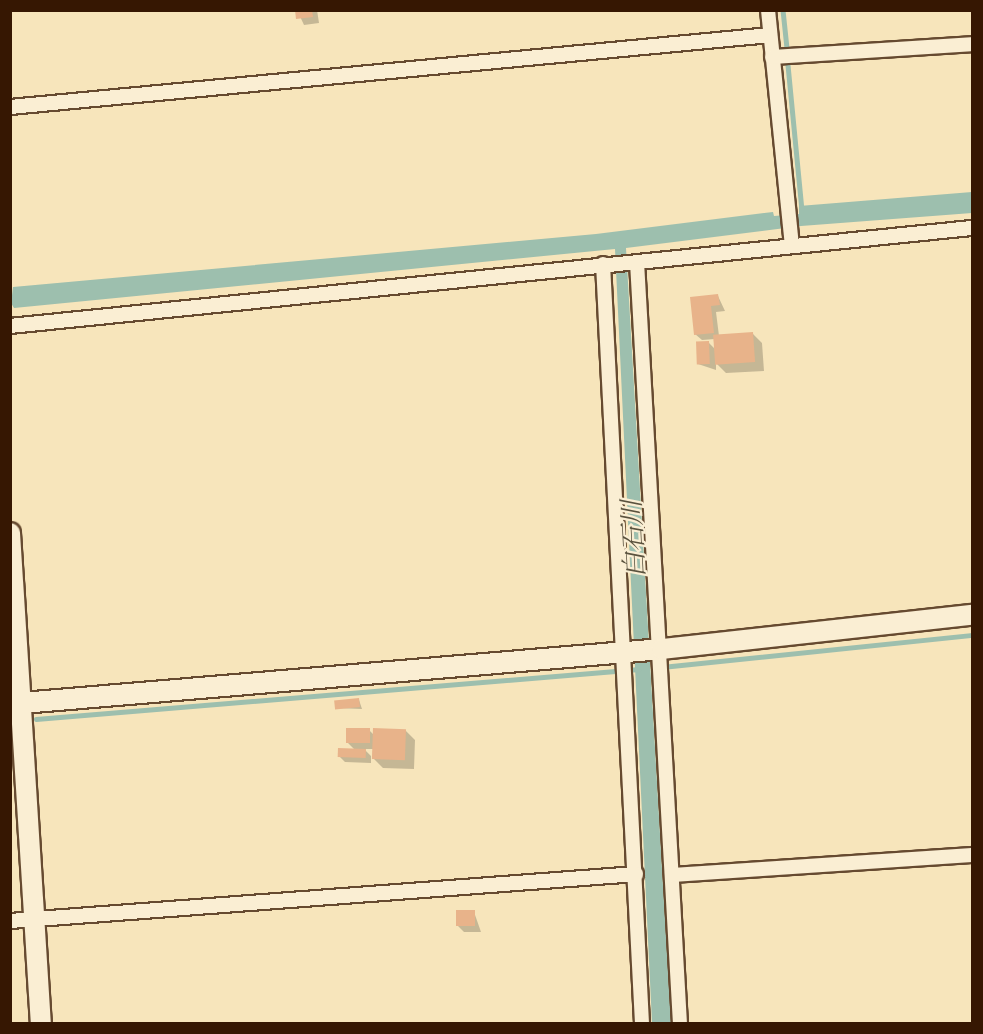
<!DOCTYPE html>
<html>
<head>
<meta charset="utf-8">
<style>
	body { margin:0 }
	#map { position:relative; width:983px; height:1034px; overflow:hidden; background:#f7e5bb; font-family:"Libre Bodoni","Noto Serif JP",serif }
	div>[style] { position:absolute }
	.water>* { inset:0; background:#9dbfae }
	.shadow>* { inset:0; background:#0003 }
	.stream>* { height:4.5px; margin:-2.25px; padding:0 2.25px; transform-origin:2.25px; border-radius:2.25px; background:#9dbfae }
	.building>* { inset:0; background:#e8b38a; transform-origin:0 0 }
	.roads { filter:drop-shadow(2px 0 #664a30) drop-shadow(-2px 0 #664a30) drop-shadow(0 2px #664a30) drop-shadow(0 -2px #664a30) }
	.street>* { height:14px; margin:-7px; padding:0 7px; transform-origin:7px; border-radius:7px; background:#faeed3 }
	.secondary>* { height:20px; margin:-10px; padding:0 10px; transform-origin:10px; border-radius:10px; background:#faeed3 }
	span { translate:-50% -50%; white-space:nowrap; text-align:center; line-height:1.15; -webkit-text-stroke:4.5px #faeed3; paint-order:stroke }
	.water-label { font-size:26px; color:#5a523e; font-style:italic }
	.frame { position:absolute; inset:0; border:12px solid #361702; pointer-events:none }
</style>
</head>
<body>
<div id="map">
	<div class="water">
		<div style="clip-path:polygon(972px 192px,972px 213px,801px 226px,626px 248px,671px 1023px,652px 1023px,615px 249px,14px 308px,11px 303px,13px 287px,596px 234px,773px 212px,774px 216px,799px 214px,799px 206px)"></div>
	</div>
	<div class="shadow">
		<div style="clip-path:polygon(297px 10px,317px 10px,319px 23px,304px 25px)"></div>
		<div style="clip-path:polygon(718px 296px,725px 311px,716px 312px,719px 336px,753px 334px,762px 343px,764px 371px,726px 373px,716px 363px,716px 370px,698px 364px,709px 343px,716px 350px,715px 339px,702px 340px,695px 334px,692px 299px)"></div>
		<div style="clip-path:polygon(359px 700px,362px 709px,336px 708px)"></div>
		<div style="clip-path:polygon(evenodd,369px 730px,374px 735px,405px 730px,415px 740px,414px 769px,383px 768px,371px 756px,371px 763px,345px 762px,339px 756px,355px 750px,347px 742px,369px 730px,364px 749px,374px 749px,374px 759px,364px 749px)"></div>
		<div style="clip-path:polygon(474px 912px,481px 932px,464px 932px,458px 926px)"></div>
	</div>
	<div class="stream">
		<div style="left:783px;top:10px;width:38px;rotate:84deg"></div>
		<div style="left:788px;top:65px;width:146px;rotate:84.5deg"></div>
		<div style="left:662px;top:667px;width:312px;rotate:-5.9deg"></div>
		<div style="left:36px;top:719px;width:605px;rotate:-4.74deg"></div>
	</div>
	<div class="building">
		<div style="clip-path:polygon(295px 10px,312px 10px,313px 17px,296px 19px)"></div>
		<div style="clip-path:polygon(718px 294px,720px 305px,711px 306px,714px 333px,694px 335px,690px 297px)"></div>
		<div style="left:753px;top:332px;width:30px;height:40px;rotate:86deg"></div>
		<div style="left:709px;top:341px;width:23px;height:13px;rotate:88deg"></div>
		<div style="left:359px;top:698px;width:9px;height:25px;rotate:84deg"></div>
		<div style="left:346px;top:728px;width:24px;height:15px"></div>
		<div style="left:373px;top:728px;width:33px;height:31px;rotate:2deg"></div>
		<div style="left:338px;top:748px;width:28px;height:9px;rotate:2deg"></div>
		<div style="left:475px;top:910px;width:16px;height:19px;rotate:90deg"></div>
	</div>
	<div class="roads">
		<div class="street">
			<div style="left:768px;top:10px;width:237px;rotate:84.2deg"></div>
			<div style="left:772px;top:57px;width:200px;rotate:-3.7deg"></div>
			<div style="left:10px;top:107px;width:763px;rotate:-5.41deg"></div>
			<div style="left:637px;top:262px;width:763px;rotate:86.77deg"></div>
			<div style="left:603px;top:264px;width:761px;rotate:87.06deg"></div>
			<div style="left:10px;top:326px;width:967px;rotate:-5.82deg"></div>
			<div style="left:672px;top:875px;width:301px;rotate:-3.8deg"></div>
			<div style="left:10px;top:921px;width:628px;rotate:-4.29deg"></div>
		</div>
		<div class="secondary">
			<div style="left:10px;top:533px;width:492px;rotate:86.4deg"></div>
			<div style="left:10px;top:704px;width:654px;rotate:-4.82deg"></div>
			<div style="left:662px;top:649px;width:312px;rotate:-6.3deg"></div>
		</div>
	</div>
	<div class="water-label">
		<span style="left:635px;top:539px;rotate:-93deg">白石川</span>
	</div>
	<div class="frame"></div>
</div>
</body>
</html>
